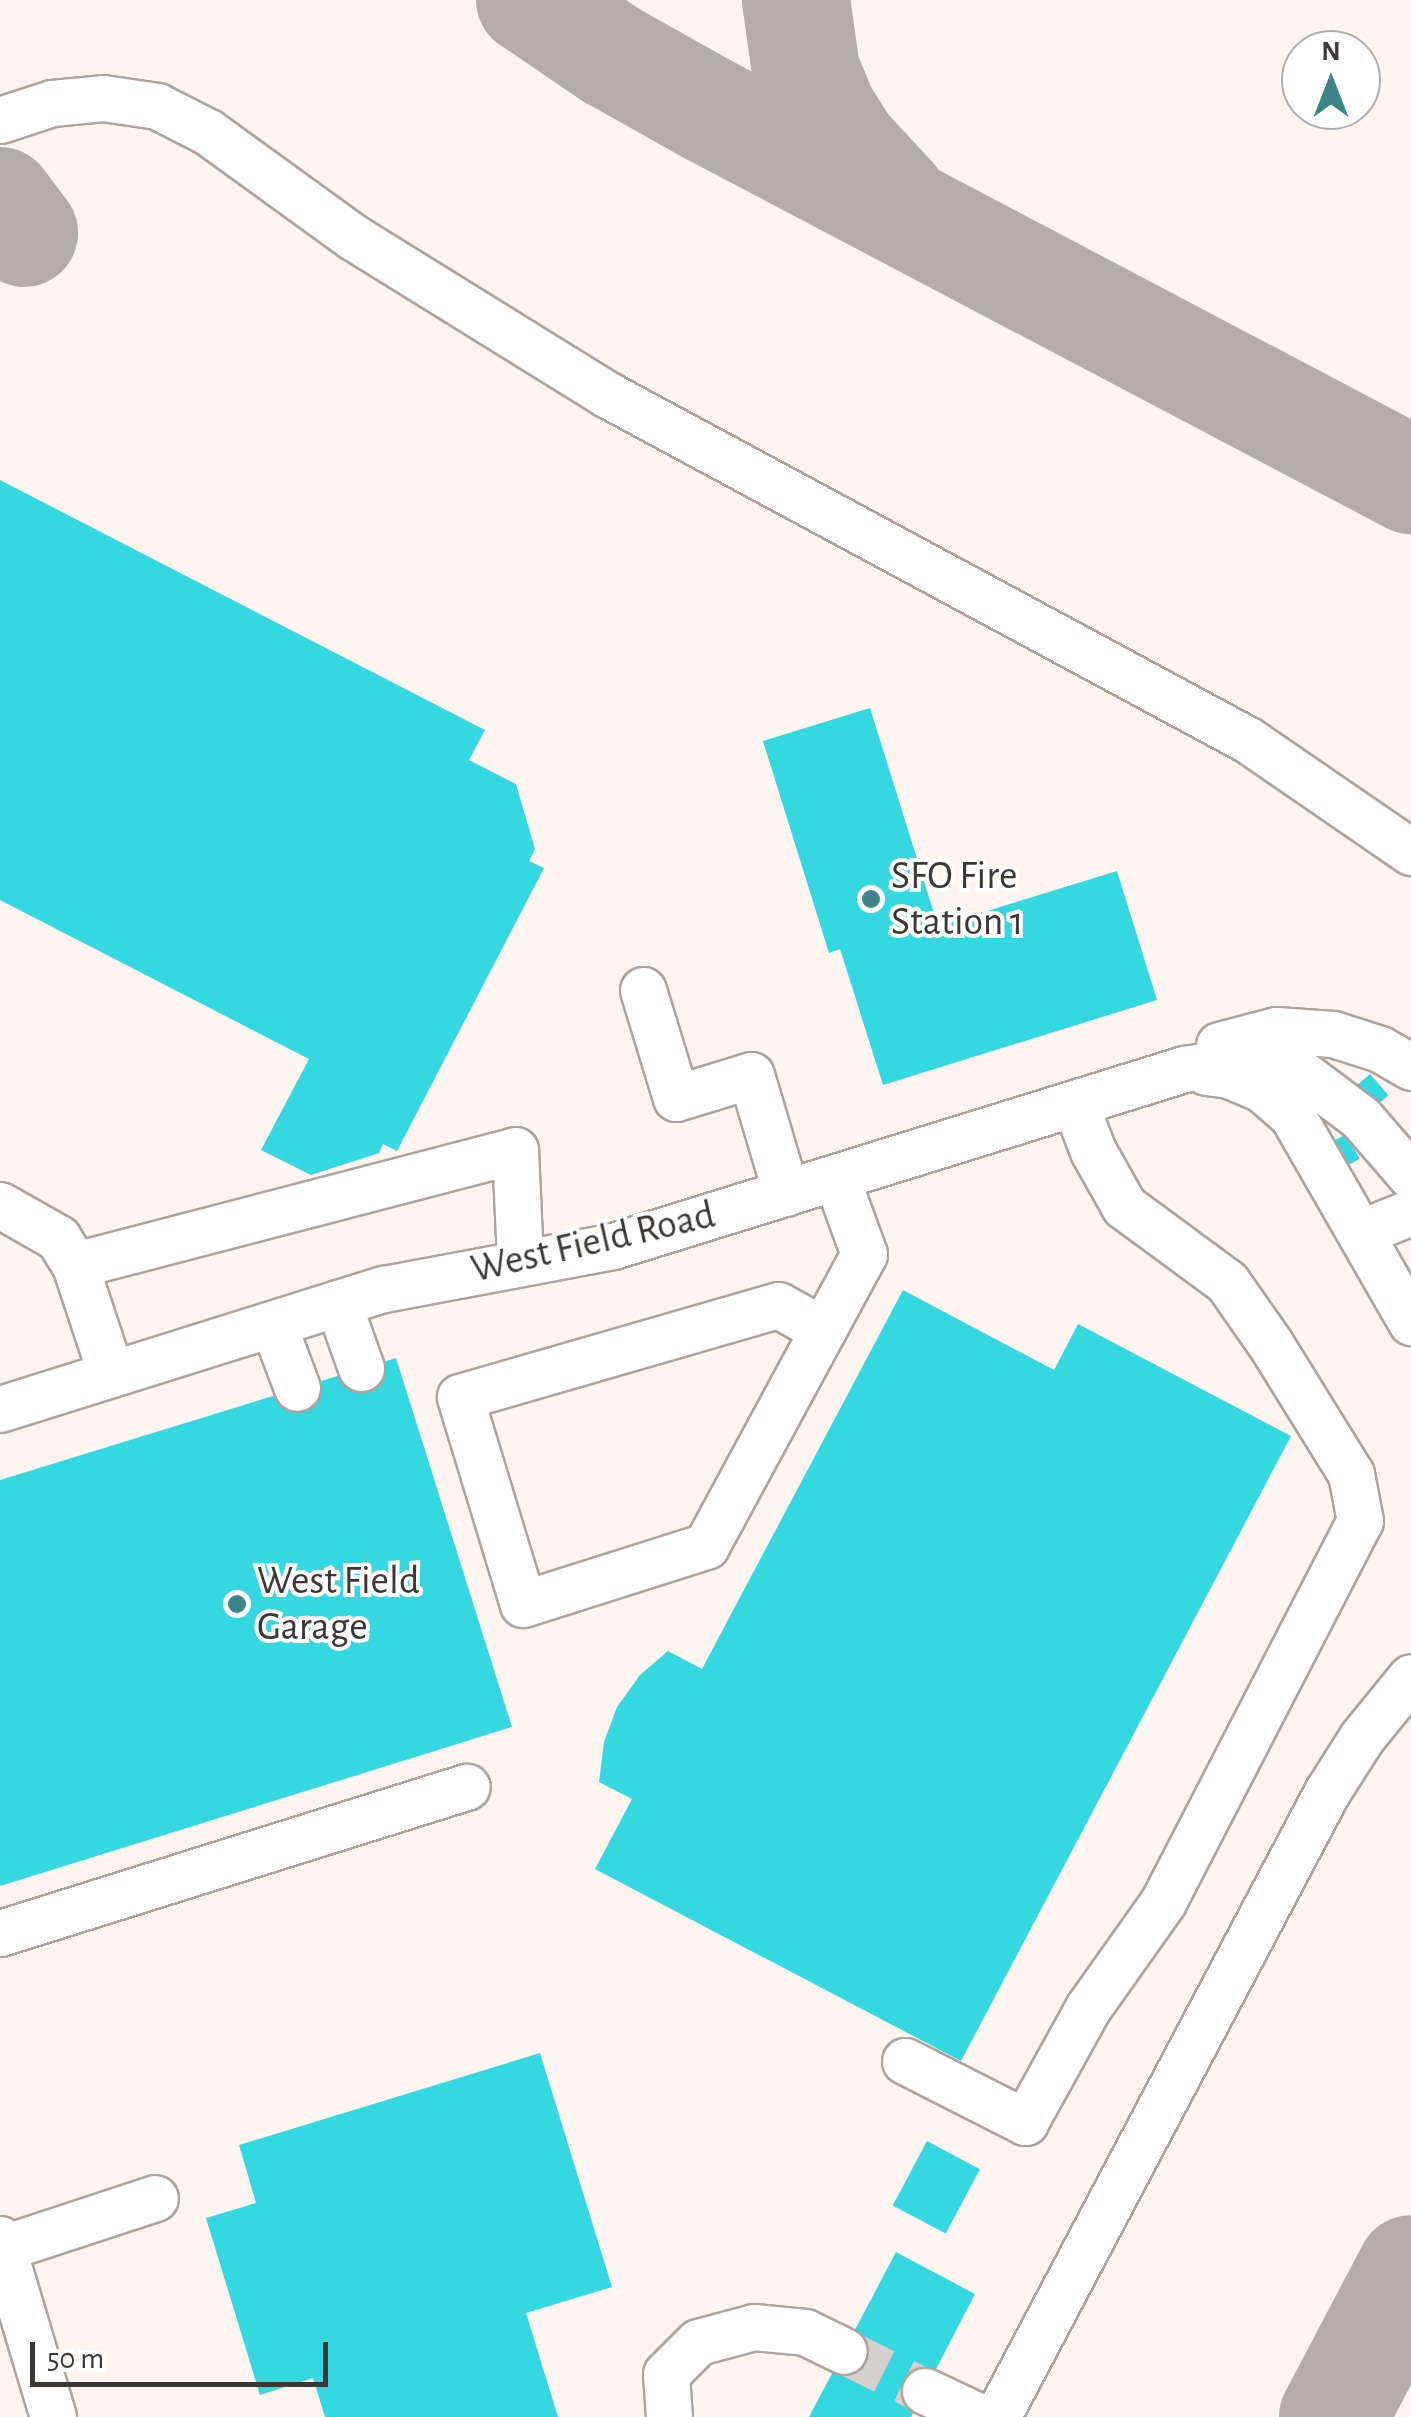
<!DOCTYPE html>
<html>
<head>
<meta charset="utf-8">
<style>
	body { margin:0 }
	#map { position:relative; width:1411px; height:2417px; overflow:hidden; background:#fef5f1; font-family:"Alegreya Sans",sans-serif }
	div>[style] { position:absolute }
	.taxiway>* { height:108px; margin:-54px; padding:0 54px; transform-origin:54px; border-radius:54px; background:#b3aca8 }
	.building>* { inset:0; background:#34d8e1; transform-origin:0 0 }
	.minor-tunnel>* { height:45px; margin-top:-22.5px; transform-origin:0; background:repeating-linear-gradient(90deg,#d7cfcb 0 45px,transparent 0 67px) }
	.roads { filter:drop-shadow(2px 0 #aea39e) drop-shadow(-2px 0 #aea39e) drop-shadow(0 2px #aea39e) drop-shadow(0 -2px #aea39e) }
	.minor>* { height:45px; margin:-22.5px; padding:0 22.5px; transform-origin:22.5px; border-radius:22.5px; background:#fff }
	.dots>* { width:28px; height:28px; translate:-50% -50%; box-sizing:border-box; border:5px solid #fff; border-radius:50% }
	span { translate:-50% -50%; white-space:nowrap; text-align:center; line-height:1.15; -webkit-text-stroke:8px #fff; paint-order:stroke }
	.poi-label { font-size:40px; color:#3b3735 }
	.left { translate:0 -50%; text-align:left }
	.street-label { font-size:40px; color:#3b3735 }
	.north { position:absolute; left:1281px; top:30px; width:100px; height:100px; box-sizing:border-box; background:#fff; border:2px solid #b1afae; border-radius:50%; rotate:0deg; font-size:28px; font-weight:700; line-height:40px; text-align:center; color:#3b3735 }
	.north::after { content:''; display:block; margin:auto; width:35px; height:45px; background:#3d8589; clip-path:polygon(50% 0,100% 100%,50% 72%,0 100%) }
	.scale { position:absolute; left:30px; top:2342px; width:298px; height:45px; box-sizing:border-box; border:5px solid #3b3735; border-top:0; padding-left:12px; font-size:30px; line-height:35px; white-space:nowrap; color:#3b3735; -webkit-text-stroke:8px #fff; paint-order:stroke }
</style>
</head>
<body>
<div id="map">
	<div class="taxiway">
		<div style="left:530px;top:0;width:98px;rotate:34.2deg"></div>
		<div style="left:611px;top:55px;width:112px;rotate:29.3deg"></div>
		<div style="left:709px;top:110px;width:794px;rotate:27.79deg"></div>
		<div style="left:796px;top:0;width:72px;rotate:82deg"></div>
		<div style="left:806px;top:71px;width:44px;rotate:67.5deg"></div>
		<div style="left:823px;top:112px;width:41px;rotate:57.8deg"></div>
		<div style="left:845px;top:147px;width:71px;rotate:47.3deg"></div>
		<div style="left:0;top:201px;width:40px;rotate:53deg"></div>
		<div style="left:1333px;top:2417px;width:167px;rotate:-62.2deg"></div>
	</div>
	<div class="building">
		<div style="clip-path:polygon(0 480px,485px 730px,469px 760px,516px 784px,535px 849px,529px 861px,544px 868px,397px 1151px,383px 1144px,379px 1153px,311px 1175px,261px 1150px,309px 1059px,0 900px)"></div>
		<div style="clip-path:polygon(870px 708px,938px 926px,1117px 871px,1157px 1000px,883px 1085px,840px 949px,829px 953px,763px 741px)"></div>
		<div style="left:1370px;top:1074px;width:28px;height:21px;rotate:49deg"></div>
		<div style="left:1347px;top:1134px;width:28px;height:20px;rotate:63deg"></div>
		<div style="clip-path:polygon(903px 1290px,1054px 1370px,1078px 1324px,1291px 1436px,961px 2061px,595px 1869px,632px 1799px,599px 1782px,604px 1742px,617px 1707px,640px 1675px,668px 1651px,702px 1669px)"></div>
		<div style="clip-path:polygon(396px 1358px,512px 1727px,0 1886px,0 1480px)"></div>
		<div style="clip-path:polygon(540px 2053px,612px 2287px,526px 2313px,558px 2417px,325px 2417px,313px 2378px,260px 2395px,206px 2218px,256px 2203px,239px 2145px)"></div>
		<div style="left:927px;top:2141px;width:60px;height:73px;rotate:28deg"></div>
		<div style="clip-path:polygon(896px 2252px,975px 2294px,911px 2417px,809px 2417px)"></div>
	</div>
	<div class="minor-tunnel">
		<div style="left:844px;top:2351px;width:90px;rotate:26.3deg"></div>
	</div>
	<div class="roads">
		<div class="minor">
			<div style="left:0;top:120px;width:55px;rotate:-18.1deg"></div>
			<div style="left:52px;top:103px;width:51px;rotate:-5.6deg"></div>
			<div style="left:103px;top:98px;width:55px;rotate:8.4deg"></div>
			<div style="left:157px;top:106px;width:57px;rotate:27deg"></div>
			<div style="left:208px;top:132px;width:179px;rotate:35.9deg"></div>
			<div style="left:353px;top:237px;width:300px;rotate:31.8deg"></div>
			<div style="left:608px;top:395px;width:727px;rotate:28.33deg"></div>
			<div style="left:1248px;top:740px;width:198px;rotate:34.5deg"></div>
			<div style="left:643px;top:990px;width:113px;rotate:73deg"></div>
			<div style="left:676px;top:1098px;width:78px;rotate:-17deg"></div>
			<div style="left:751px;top:1075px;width:123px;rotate:73.5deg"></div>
			<div style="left:1219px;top:1045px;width:59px;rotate:-14.7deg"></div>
			<div style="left:1276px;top:1030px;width:57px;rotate:4deg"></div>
			<div style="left:1333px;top:1034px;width:49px;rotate:17.7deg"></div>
			<div style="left:1380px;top:1049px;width:36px;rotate:30deg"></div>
			<div style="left:1206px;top:1072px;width:23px;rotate:7deg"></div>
			<div style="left:1229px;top:1075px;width:36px;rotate:23deg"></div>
			<div style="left:1262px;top:1089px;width:40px;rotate:41deg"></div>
			<div style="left:1292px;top:1115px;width:239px;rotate:60.1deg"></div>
			<div style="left:0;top:1205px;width:67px;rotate:29.6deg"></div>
			<div style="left:58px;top:1238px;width:32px;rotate:58deg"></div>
			<div style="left:1362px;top:1232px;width:53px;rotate:-22.2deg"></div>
			<div style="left:338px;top:1303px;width:69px;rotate:70.5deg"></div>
			<div style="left:273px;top:1324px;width:68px;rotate:69.4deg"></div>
			<div style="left:823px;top:1330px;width:51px;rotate:-150.9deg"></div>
			<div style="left:778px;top:1305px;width:331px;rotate:163.9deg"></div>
			<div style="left:460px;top:1397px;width:216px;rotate:73.1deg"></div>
			<div style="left:523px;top:1604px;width:192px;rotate:-17.6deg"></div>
			<div style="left:706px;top:1546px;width:332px;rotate:-61.6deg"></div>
			<div style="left:864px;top:1254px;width:82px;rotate:-110deg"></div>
			<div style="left:111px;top:1374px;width:115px;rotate:-108.3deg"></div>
			<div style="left:75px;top:1265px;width:455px;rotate:-14.6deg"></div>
			<div style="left:515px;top:1150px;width:112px;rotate:87.4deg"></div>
			<div style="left:0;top:1409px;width:402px;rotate:-17.4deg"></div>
			<div style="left:384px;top:1289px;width:233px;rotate:-10.6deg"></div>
			<div style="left:613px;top:1246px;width:598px;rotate:-17.22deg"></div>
			<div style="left:1184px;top:1069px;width:66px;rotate:-8.7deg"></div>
			<div style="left:1249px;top:1059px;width:48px;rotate:12deg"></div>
			<div style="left:1296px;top:1069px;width:81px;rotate:37deg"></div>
			<div style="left:1361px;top:1118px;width:77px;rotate:49.2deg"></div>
			<div style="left:0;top:1933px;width:489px;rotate:-17.4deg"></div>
			<div style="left:905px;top:2061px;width:135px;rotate:26.9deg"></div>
			<div style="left:1025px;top:2122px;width:130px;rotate:-61.1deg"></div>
			<div style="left:1088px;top:2008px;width:130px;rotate:-54.7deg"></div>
			<div style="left:1163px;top:1902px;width:429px;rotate:-62.7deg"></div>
			<div style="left:1360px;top:1521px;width:48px;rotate:-100.8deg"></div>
			<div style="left:1351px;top:1474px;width:155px;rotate:-121.8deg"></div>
			<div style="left:1269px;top:1342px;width:73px;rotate:-125deg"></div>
			<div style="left:1227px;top:1282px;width:128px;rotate:-143.6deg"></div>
			<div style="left:1124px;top:1206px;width:63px;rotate:-119.4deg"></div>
			<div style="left:1093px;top:1151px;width:50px;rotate:-111deg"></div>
			<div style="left:0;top:2239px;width:186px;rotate:73.4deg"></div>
			<div style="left:0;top:2249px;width:163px;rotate:-18.2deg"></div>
			<div style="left:925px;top:2391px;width:61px;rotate:25.3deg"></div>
			<div style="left:669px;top:2417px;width:43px;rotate:-94deg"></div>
			<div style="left:666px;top:2374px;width:45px;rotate:-45deg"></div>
			<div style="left:698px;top:2342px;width:58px;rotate:-15deg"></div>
			<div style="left:754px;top:2327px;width:51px;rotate:5.6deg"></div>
			<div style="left:805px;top:2332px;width:43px;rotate:26deg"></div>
			<div style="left:997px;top:2417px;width:707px;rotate:-62.17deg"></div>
			<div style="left:1327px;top:1792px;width:65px;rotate:-57.5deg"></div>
			<div style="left:1362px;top:1737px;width:77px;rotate:-50.8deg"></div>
		</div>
	</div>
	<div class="dots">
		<div style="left:871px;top:899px;background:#3d8589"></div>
		<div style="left:237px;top:1604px;background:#3d8589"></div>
	</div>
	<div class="poi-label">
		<span class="left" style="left:891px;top:899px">SFO Fire<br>Station 1</span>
		<span class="left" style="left:257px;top:1604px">West Field<br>Garage</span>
	</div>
	<div class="street-label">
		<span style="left:593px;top:1242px;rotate:-13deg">West Field Road</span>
	</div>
	<div class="north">N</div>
	<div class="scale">50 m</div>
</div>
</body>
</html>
